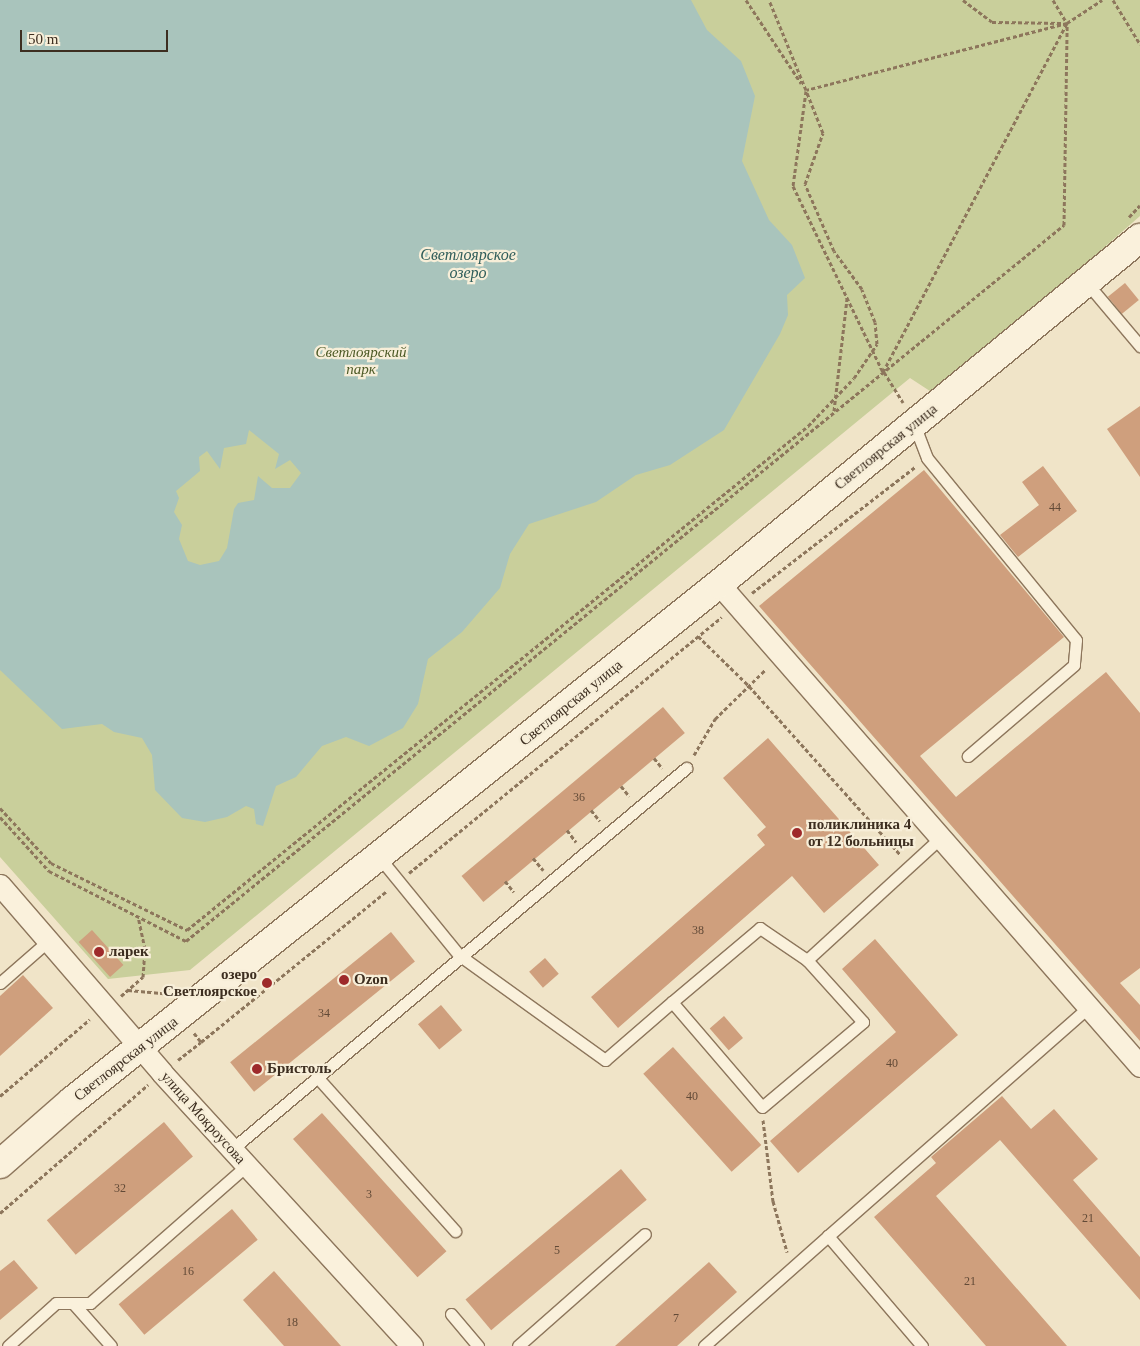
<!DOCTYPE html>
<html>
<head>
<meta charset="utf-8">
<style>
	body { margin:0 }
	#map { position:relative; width:1140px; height:1346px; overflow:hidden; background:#f0e4c8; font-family:Georgia,serif }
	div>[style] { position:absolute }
	.green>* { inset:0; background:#c9cf9b }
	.water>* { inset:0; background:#a9c4bc }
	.building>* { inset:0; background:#cf9f7d; transform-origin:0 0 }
	.path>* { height:3px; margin-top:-1.5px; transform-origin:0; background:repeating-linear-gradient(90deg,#8d765c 0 4px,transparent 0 6.5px) }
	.roads { filter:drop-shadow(1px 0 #8d765c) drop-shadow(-1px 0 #8d765c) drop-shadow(0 1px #8d765c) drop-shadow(0 -1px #8d765c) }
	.lane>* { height:11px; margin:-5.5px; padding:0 5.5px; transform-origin:5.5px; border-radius:5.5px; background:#faf1dc }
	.street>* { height:21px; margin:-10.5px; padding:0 10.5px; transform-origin:10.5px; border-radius:10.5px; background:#faf1dc }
	.secondary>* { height:28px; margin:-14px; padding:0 14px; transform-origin:14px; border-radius:14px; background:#faf1dc }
	.dots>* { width:14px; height:14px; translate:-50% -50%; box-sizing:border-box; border:2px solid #f7eed8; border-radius:50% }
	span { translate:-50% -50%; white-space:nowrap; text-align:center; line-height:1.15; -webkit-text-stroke:4.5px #f7eed8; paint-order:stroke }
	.number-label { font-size:12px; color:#624a37 }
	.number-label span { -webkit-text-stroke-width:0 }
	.park-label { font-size:15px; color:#4d5a26; font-style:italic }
	.street-label { font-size:15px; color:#3d2e20 }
	.poi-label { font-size:15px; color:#3d2e20; font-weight:700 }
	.left { translate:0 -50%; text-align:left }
	.right { translate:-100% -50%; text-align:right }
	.water-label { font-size:16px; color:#2f5d5a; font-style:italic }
	.scale { position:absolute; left:20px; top:30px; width:148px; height:22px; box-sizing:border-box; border:2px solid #3d2e20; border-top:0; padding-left:6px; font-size:15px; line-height:18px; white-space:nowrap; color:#3d2e20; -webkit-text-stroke:4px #f7eed8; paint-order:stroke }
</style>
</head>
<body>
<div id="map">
	<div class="green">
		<div style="clip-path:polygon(0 0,1140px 0,1140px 216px,936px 395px,910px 378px,190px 970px,108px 979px,0 857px)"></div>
	</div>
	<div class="water">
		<div style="clip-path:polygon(evenodd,0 0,691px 0,707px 30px,741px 61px,755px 96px,742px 161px,769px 220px,792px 245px,805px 278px,787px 295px,788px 315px,780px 334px,724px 430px,670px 465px,636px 475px,596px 502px,529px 524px,510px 554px,500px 588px,462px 632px,428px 659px,418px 704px,403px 728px,369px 746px,346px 737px,322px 746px,296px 777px,276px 786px,263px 826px,256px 824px,254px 809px,246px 806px,227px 817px,205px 822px,182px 818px,155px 790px,152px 755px,142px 738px,114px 732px,102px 724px,62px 729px,0 670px,0 0,249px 430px,279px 454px,275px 469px,290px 460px,301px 473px,290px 488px,272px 488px,258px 476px,254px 500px,238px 503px,234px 509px,227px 548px,219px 561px,200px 565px,188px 561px,179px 539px,182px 525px,174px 512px,179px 498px,176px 491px,200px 471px,199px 457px,207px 451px,220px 469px,224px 448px,246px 444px,249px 430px)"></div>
	</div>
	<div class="building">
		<div style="left:1125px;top:283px;width:22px;height:22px;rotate:51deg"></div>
		<div style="clip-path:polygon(1140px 406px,1140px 477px,1107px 429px)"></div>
		<div style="clip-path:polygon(1043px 466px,1077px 511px,1018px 557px,1000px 535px,1039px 505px,1022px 482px)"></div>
		<div style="clip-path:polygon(924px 470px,1064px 637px,920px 756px,956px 797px,1106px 672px,1140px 713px,1140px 968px,1120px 983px,1140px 1005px,1140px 1041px,759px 606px)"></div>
		<div style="left:663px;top:707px;width:34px;height:263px;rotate:50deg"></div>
		<div style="clip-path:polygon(768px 738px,879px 865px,824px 913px,792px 876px,618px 1028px,591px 997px,765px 845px,757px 835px,766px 827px,723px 778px)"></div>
		<div style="left:92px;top:930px;width:47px;height:18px;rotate:48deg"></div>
		<div style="left:391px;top:932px;width:38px;height:207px;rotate:51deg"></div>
		<div style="clip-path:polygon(875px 939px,958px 1035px,798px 1173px,770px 1141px,896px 1032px,842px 969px)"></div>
		<div style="left:545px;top:958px;width:21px;height:21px;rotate:49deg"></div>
		<div style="clip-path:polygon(23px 975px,53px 1008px,0 1056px,0 996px)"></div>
		<div style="left:441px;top:1005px;width:33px;height:30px;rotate:50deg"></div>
		<div style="left:724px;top:1016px;width:29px;height:19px;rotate:49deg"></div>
		<div style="left:673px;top:1047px;width:132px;height:40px;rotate:48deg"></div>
		<div style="clip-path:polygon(1002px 1096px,1031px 1129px,1054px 1109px,1098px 1159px,1073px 1180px,1140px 1257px,1140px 1300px,1000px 1140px,936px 1196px,1067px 1346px,986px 1346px,874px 1217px,936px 1163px,931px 1157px)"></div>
		<div style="left:322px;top:1113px;width:186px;height:39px;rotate:48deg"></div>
		<div style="left:164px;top:1122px;width:45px;height:153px;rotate:50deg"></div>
		<div style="left:621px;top:1169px;width:40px;height:203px;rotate:50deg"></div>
		<div style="left:232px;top:1209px;width:40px;height:148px;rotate:50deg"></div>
		<div style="clip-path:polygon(14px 1260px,38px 1288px,0 1320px,0 1271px)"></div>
		<div style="clip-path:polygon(709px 1262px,737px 1292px,677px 1346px,615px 1346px)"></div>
		<div style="clip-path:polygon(274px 1271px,341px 1346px,284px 1346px,243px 1300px)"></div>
	</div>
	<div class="path">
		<div style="left:746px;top:0;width:100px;rotate:56.5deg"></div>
		<div style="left:963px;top:0;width:36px;rotate:37deg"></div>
		<div style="left:992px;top:22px;width:69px;rotate:0.8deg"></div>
		<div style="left:1053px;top:0;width:27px;rotate:59deg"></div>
		<div style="left:1113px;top:0;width:52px;rotate:58.5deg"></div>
		<div style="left:806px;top:91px;width:96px;rotate:97.8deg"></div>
		<div style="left:793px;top:186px;width:207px;rotate:64.2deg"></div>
		<div style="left:883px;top:372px;width:395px;rotate:-62.2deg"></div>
		<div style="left:1067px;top:23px;width:42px;rotate:-33.3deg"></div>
		<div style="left:1129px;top:217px;width:16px;rotate:-47deg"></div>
		<div style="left:884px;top:372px;width:36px;rotate:58deg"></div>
		<div style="left:834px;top:411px;width:114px;rotate:-83.4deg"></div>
		<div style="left:752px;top:593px;width:206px;rotate:-37.7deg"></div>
		<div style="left:698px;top:636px;width:71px;rotate:44.4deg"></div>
		<div style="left:749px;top:686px;width:226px;rotate:48.1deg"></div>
		<div style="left:694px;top:755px;width:42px;rotate:-59.7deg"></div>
		<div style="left:715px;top:719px;width:71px;rotate:-44.4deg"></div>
		<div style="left:654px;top:758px;width:13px;rotate:51deg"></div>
		<div style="left:621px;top:786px;width:13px;rotate:51deg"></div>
		<div style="left:0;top:808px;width:75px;rotate:47.2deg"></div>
		<div style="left:51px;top:863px;width:152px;rotate:26.2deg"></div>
		<div style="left:187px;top:930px;width:800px;rotate:-39.06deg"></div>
		<div style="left:808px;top:426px;width:66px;rotate:-46.2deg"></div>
		<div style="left:854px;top:378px;width:41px;rotate:-55.9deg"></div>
		<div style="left:877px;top:344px;width:22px;rotate:-95deg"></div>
		<div style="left:875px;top:322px;width:35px;rotate:-112deg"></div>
		<div style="left:862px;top:289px;width:47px;rotate:-126.4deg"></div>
		<div style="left:834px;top:251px;width:73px;rotate:-113.4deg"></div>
		<div style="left:805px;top:184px;width:54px;rotate:-70.6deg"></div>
		<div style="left:823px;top:133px;width:46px;rotate:-111.6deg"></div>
		<div style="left:591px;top:810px;width:14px;rotate:51deg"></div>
		<div style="left:0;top:817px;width:73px;rotate:47.8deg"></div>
		<div style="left:49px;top:871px;width:154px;rotate:27.1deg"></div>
		<div style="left:186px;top:941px;width:1133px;rotate:-39.2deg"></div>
		<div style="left:1064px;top:225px;width:202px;rotate:-89.1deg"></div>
		<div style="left:1067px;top:23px;width:269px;rotate:165.6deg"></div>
		<div style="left:806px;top:90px;width:97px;rotate:-112.3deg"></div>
		<div style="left:567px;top:830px;width:15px;rotate:53deg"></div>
		<div style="left:533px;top:858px;width:16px;rotate:50deg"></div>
		<div style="left:409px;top:873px;width:404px;rotate:-39.3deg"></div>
		<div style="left:505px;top:881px;width:14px;rotate:51deg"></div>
		<div style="left:128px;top:990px;width:36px;rotate:5deg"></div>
		<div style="left:164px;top:993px;width:10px;rotate:-29deg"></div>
		<div style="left:121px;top:996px;width:29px;rotate:-41deg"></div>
		<div style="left:143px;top:977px;width:28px;rotate:-86deg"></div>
		<div style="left:145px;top:949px;width:34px;rotate:-102deg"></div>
		<div style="left:194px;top:1033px;width:11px;rotate:52deg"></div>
		<div style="left:201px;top:1042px;width:240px;rotate:-39.1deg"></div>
		<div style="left:178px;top:1060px;width:29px;rotate:-38deg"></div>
		<div style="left:0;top:1096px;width:118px;rotate:-40.5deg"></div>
		<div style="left:763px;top:1120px;width:82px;rotate:83deg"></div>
		<div style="left:773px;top:1201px;width:53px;rotate:74.6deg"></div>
		<div style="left:0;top:1213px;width:196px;rotate:-40.9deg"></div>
	</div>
	<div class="roads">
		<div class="lane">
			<div style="left:1086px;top:282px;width:84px;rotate:49.8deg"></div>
			<div style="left:914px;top:424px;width:36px;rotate:69deg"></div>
			<div style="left:927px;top:458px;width:235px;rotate:50.7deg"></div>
			<div style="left:1076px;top:640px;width:25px;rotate:95deg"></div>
			<div style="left:1074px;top:665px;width:140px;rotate:139.4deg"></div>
			<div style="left:379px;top:857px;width:127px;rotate:50.8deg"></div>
			<div style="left:459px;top:955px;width:180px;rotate:35.7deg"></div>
			<div style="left:605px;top:1060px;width:89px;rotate:-40.9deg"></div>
			<div style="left:807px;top:960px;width:57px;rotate:-145.8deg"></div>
			<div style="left:760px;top:928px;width:115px;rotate:139.9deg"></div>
			<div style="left:672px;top:1002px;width:138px;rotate:49.4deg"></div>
			<div style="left:762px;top:1107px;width:132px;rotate:-40.1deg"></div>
			<div style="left:863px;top:1022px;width:84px;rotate:-132.1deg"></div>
			<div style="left:807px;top:960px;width:182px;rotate:-42.5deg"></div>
			<div style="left:0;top:983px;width:64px;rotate:-41.2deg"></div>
			<div style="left:317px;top:1077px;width:207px;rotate:48.1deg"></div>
			<div style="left:232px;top:1149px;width:593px;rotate:-40deg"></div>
			<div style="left:73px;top:1303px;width:57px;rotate:48.5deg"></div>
			<div style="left:451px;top:1314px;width:42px;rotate:49.8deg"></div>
			<div style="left:8px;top:1346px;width:64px;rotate:-41.9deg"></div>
			<div style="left:56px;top:1303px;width:34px"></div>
			<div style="left:90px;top:1303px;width:209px;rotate:-41.3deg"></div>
			<div style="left:518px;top:1346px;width:169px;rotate:-41.4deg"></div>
			<div style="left:704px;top:1346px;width:166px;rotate:-41.6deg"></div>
			<div style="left:922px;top:1346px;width:145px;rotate:-130.5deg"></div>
			<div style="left:828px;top:1236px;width:347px;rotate:-41.3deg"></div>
		</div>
		<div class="street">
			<div style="left:719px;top:584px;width:640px;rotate:48.86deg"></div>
			<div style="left:0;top:885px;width:248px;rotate:49.2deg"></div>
			<div style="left:162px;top:1073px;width:370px;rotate:47.5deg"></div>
		</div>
		<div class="secondary">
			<div style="left:0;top:1164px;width:96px;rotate:-41.2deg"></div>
			<div style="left:72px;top:1101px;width:828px;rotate:-38.63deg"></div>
			<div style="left:719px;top:584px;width:545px;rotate:-39.42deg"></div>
		</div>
	</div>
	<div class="dots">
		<div style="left:797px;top:833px;background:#9e2a2b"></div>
		<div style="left:99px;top:952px;background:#9e2a2b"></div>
		<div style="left:344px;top:980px;background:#9e2a2b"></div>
		<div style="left:267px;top:983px;background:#9e2a2b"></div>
		<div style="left:257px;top:1069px;background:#9e2a2b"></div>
	</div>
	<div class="number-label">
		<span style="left:1055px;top:508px">44</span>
		<span style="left:579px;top:798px">36</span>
		<span style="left:698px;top:931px">38</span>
		<span style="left:324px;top:1014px">34</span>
		<span style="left:892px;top:1064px">40</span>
		<span style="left:692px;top:1097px">40</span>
		<span style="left:120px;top:1189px">32</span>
		<span style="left:369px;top:1195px">3</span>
		<span style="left:1088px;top:1219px">21</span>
		<span style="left:557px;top:1251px">5</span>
		<span style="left:188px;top:1272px">16</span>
		<span style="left:970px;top:1282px">21</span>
		<span style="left:676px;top:1319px">7</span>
		<span style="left:292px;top:1323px">18</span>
	</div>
	<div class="park-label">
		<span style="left:361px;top:361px">Светлоярский<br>парк</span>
	</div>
	<div class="street-label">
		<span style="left:886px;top:447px;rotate:-39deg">Светлоярская улица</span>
		<span style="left:571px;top:703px;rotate:-39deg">Светлоярская улица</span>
		<span style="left:126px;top:1059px;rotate:-38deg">Светлоярская улица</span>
		<span style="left:203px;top:1118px;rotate:48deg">улица Мокроусова</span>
	</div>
	<div class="poi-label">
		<span class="left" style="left:808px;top:833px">поликлиника 4<br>от 12 больницы</span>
		<span class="left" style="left:109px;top:952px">ларек</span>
		<span class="right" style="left:257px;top:983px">озеро<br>Светлоярское</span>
		<span class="left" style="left:354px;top:980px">Ozon</span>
		<span class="left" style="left:267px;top:1069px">Бристоль</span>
	</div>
	<div class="water-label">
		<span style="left:468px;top:264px">Светлоярское<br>озеро</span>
	</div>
	<div class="scale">50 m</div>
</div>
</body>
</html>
